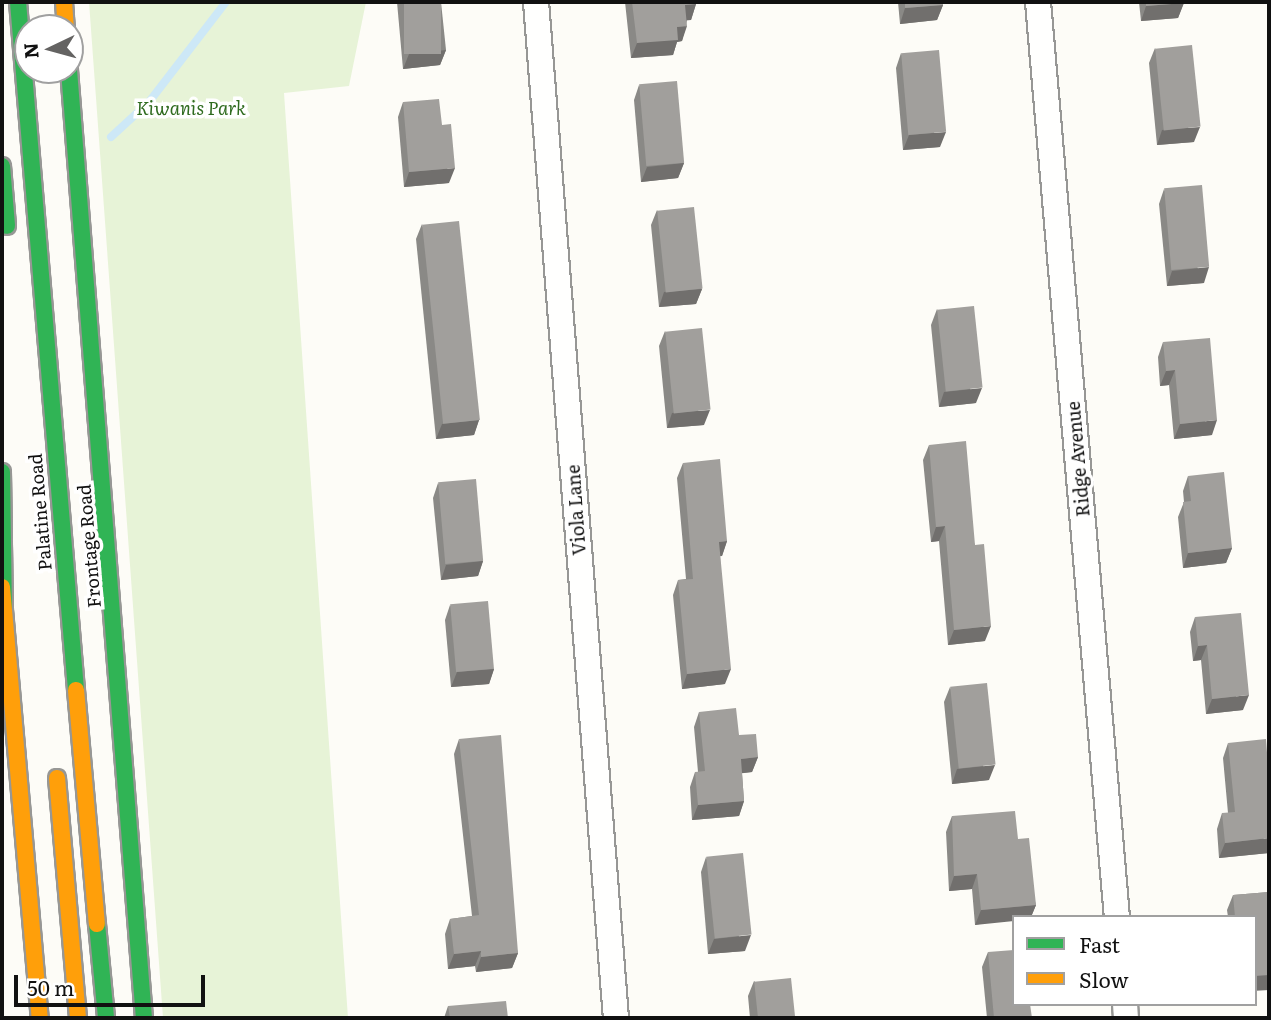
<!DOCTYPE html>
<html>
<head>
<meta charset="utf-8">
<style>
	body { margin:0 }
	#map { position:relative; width:1271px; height:1020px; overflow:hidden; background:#fdfcf7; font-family:Literata,serif }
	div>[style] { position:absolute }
	.green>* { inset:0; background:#e7f3d7 }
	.stream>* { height:8px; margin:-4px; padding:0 4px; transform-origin:4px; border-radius:4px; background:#cde8f7 }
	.roads { filter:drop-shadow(2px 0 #979795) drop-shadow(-2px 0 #979795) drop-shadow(0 2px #979795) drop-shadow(0 -2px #979795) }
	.street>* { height:24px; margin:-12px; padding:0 12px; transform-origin:12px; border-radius:12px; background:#fffffe }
	.fast>* { height:16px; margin:-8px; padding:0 8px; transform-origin:8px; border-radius:8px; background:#30b455 }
	.slow>* { height:16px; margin:-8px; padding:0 8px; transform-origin:8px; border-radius:8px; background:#ff9f0a }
	.wall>* { inset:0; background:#8a8986 }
	.shaded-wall>* { inset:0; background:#716f6d; transform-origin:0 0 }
	.building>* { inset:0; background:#a19f9c; transform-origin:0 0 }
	span { translate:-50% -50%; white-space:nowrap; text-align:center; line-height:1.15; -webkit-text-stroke:7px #fff; paint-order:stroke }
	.park-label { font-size:18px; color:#2f6b1f; font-style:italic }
	.street-label { font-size:18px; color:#111 }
	.frame { position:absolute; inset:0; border:4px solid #111; pointer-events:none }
	.legend { position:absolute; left:1012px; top:915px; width:245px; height:91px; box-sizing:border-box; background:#fff; border:2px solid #a0a0a0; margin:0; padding:9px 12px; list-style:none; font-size:21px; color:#111 }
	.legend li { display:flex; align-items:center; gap:14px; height:35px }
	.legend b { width:35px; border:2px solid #a0a0a0 }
	.north { position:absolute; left:14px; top:14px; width:70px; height:70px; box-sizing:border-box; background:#fff; border:2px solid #a0a0a0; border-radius:50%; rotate:265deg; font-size:19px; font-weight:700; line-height:28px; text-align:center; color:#111 }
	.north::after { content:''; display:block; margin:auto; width:24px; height:32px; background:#646362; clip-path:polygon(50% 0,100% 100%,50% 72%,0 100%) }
	.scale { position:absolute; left:14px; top:975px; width:191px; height:32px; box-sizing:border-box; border:4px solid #111; border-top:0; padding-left:9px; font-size:21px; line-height:24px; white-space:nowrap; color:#111; -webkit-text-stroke:5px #fff; paint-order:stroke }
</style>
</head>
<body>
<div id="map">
	<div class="green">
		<div style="clip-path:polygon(89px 2px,366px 2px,349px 86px,284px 93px,348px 1018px,163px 1018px)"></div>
	</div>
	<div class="stream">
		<div style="left:111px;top:137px;width:52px;rotate:-42.6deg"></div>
		<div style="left:149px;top:102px;width:126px;rotate:-52.4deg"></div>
	</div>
	<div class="roads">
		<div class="street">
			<div style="left:536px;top:2px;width:1019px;rotate:85.5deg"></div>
			<div style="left:1038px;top:2px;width:918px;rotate:85.07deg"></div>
			<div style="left:1125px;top:1004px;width:14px;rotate:86deg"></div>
		</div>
		<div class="fast">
			<div style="left:18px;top:2px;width:690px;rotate:85.18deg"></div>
			<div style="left:69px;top:70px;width:951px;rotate:85.48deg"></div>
			<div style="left:2px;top:166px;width:60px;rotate:85.2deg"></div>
			<div style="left:2px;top:472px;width:138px;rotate:89.2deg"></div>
			<div style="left:97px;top:924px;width:94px;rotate:84.5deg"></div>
		</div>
		<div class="slow">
			<div style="left:64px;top:2px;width:26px;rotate:86deg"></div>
			<div style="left:2px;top:587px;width:433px;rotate:85deg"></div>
			<div style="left:76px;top:690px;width:235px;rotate:84.9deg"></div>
			<div style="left:57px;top:778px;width:241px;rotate:85deg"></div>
		</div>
	</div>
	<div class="wall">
		<div style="clip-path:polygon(397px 2px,441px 2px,446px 50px,440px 65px,403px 69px)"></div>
		<div style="clip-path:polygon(625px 2px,696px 2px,696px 4px,691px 20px,687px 20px,682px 41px,677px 42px,673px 55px,631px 58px)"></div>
		<div style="clip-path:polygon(898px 2px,942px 2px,943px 5px,937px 20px,900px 24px)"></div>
		<div style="clip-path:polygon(1139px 2px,1184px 2px,1178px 18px,1141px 21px)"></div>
		<div style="clip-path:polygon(1155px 48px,1194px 142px,1157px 145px,1149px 63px)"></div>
		<div style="clip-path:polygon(901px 53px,940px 147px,903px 150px,896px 68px)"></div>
		<div style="clip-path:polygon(639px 85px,684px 163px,678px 178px,641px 182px,634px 100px)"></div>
		<div style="clip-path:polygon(403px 102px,442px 125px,449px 183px,404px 187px,398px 117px)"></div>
		<div style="clip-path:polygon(1164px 189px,1204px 283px,1167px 286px,1159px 204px)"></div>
		<div style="clip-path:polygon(657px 210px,702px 289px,696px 304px,659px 307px,651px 225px)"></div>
		<div style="clip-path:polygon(422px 224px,479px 420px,474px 435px,436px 439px,416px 239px)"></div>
		<div style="clip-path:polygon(937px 309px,976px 403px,939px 407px,931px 325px)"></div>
		<div style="clip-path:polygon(665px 331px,704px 425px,667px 428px,659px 346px)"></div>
		<div style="clip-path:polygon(1163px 342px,1212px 435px,1174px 439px,1169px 385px,1160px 386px,1158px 357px)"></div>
		<div style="clip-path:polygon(929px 445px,975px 545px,985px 641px,948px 645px,939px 541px,931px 542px,923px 460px)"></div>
		<div style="clip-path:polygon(683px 463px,727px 541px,722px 556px,720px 556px,725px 684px,682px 689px,673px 595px,678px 580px,686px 579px,677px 478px)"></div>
		<div style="clip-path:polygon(1188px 476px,1232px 548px,1226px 563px,1183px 568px,1178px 517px,1184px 502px,1183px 491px)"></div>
		<div style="clip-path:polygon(438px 483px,483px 561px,478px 576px,441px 580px,433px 498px)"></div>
		<div style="clip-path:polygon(450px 605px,494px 669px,489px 684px,451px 687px,445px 620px)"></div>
		<div style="clip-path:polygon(1195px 617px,1243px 710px,1206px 714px,1201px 660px,1193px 661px,1190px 632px)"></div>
		<div style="clip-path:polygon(950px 687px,989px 780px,952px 784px,944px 702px)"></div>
		<div style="clip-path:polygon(699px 712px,739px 735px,758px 757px,752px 772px,742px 773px,744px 801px,739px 816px,692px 820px,690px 787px,695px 772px,698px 772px,694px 727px)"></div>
		<div style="clip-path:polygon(459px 739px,518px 953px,512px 968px,476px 972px,475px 966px,448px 969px,445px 934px,450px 919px,472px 916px,454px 754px)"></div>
		<div style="clip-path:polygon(1228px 743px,1269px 853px,1219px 858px,1217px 829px,1222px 813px,1228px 813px,1223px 758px)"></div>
		<div style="clip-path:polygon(952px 816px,1018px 839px,1036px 905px,1031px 917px,1014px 917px,975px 925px,972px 889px,949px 891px,946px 832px)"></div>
		<div style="clip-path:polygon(706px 857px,745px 951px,708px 954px,701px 872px)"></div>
		<div style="clip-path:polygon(1269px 892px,1269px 990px,1255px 991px,1255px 917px,1228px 917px,1227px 910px,1233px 895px)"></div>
		<div style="clip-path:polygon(988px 952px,1032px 1018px,987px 1018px,982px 967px)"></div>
		<div style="clip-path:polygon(754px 981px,795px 1018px,750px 1018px,748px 996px)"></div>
		<div style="clip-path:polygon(448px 1006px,508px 1018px,444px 1018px)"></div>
	</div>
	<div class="shaded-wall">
		<div style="clip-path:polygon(1184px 3px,1178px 18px,1141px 21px,1146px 6px)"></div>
		<div style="clip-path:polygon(696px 4px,691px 20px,680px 21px,685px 5px)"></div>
		<div style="clip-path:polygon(943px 5px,937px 20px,900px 24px,905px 8px)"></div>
		<div style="clip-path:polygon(687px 26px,682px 41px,677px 42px,673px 55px,631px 58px,637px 43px,677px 27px)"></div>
		<div style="clip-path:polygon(446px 50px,440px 65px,403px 69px,409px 54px)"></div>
		<div style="clip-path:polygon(1200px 127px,1194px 142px,1157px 145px,1162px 130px)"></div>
		<div style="clip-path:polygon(946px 132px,940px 147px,903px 150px,909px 135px)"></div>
		<div style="clip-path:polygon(684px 163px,678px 178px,641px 182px,647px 167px)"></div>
		<div style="clip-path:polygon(455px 168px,449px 183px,404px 187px,409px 172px)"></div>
		<div style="clip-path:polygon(1209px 267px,1204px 283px,1167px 286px,1172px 271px)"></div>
		<div style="clip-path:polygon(702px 289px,696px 304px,659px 307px,664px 292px)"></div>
		<div style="clip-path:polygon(1175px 370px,1169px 385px,1160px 386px,1166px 371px)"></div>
		<div style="clip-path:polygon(982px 388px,976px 403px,939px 407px,944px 392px)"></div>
		<div style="clip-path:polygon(710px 410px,704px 425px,667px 428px,672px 413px)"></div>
		<div style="clip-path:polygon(479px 420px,474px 435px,436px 439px,442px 424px)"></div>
		<div style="clip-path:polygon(1217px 420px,1212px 435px,1174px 439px,1180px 424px)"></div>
		<div style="clip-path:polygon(945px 526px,939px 541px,931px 542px,936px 527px)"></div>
		<div style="clip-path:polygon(727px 541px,722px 556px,713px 557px,719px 542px)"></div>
		<div style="clip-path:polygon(1232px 548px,1226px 563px,1183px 568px,1188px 553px)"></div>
		<div style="clip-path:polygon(483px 561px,478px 576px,441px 580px,446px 565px)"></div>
		<div style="clip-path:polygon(991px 626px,985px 641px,948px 645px,954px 630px)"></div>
		<div style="clip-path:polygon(1207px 645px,1201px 660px,1193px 661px,1198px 646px)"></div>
		<div style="clip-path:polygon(494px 669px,489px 684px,451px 687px,457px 672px)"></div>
		<div style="clip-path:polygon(731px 669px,725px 684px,682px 689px,687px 674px)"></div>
		<div style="clip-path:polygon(1249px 695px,1243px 710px,1206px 714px,1212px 699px)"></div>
		<div style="clip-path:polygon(758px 757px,752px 772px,736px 774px,741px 759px)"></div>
		<div style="clip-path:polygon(995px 765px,989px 780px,952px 784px,957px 769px)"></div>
		<div style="clip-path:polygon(744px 801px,739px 816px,692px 820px,698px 805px)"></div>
		<div style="clip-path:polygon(1269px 838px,1269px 853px,1219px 858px,1225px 843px)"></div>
		<div style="clip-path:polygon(977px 874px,972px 889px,949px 891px,954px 876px)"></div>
		<div style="clip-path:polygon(1036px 905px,1031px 917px,1014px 917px,1014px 921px,975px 925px,981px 910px)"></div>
		<div style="clip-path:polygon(751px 935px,745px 951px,708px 954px,714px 939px)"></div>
		<div style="clip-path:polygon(481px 951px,475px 966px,448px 969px,454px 954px)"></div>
		<div style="clip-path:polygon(518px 953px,512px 968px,476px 972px,481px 957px)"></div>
		<div style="left:1269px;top:975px;width:15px;height:14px;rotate:90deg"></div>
	</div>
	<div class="building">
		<div style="left:404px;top:2px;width:37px;height:52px"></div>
		<div style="clip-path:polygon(632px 2px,696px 2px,696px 4px,685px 5px,687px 26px,677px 27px,678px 40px,637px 43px)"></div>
		<div style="clip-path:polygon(905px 2px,942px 2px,943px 5px,905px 8px)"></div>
		<div style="clip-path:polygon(1146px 2px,1184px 2px,1184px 3px,1146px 6px)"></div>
		<div style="left:1192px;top:45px;width:82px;height:37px;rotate:84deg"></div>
		<div style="left:939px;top:50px;width:82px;height:38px;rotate:85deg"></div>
		<div style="left:677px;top:81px;width:82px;height:38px;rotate:85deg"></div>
		<div style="clip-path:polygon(439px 99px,442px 125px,451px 124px,455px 168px,409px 172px,403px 102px)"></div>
		<div style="left:1202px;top:185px;width:82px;height:38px;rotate:85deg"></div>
		<div style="left:694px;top:207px;width:82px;height:37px;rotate:84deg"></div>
		<div style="left:459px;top:221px;width:200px;height:37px;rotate:84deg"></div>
		<div style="left:974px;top:306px;width:82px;height:37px;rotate:84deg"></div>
		<div style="left:702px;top:328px;width:82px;height:37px;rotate:84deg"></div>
		<div style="clip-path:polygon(1210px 338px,1217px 420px,1180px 424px,1175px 370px,1166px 371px,1163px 342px)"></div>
		<div style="clip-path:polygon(966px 441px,975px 545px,984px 544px,991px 626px,954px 630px,945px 526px,936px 527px,929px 445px)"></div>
		<div style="clip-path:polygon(720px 459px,727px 541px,719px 542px,731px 669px,687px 674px,678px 580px,693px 579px,683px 463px)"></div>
		<div style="clip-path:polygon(1224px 472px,1232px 548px,1188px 553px,1183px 502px,1191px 501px,1188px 476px)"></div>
		<div style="left:476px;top:479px;width:82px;height:38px;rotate:85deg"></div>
		<div style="left:488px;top:601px;width:68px;height:38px;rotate:85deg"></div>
		<div style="clip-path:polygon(1241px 613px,1249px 695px,1212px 699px,1207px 645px,1198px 646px,1195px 617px)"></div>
		<div style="left:987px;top:683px;width:82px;height:37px;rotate:84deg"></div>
		<div style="clip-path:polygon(736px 708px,739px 735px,756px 734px,758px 757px,741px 759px,744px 801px,698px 805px,695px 772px,705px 771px,699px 712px)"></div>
		<div style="clip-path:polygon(501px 735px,518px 953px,481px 957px,481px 951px,454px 954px,450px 919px,479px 915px,459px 739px)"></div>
		<div style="clip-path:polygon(1266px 739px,1269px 779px,1269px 838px,1225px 843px,1222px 813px,1235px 812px,1228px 743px)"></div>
		<div style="clip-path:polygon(1015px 811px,1018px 839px,1029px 838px,1036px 905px,981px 910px,977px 874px,954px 876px,952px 816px)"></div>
		<div style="left:743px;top:853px;width:82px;height:37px;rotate:84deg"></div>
		<div style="clip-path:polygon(1269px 892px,1269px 975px,1255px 976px,1255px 917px,1235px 917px,1233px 895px)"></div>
		<div style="clip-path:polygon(1014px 950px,1014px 1004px,1030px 1004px,1032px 1018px,994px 1018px,988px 952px)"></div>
		<div style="left:791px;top:978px;width:40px;height:37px;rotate:84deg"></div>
		<div style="clip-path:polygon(506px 1001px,508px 1018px,450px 1018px,448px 1006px)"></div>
	</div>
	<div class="park-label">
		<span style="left:191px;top:108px">Kiwanis Park</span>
	</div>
	<div class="street-label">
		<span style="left:1078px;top:459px;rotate:-95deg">Ridge Avenue</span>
		<span style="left:576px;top:510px;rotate:-94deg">Viola Lane</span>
		<span style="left:40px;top:512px;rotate:-95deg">Palatine Road</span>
		<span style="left:89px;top:546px;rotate:-95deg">Frontage Road</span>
	</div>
	<div class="frame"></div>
	<ul class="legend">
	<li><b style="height:9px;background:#30b455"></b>Fast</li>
	<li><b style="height:9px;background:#ff9f0a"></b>Slow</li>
	</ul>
	<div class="north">N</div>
	<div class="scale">50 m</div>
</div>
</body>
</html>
